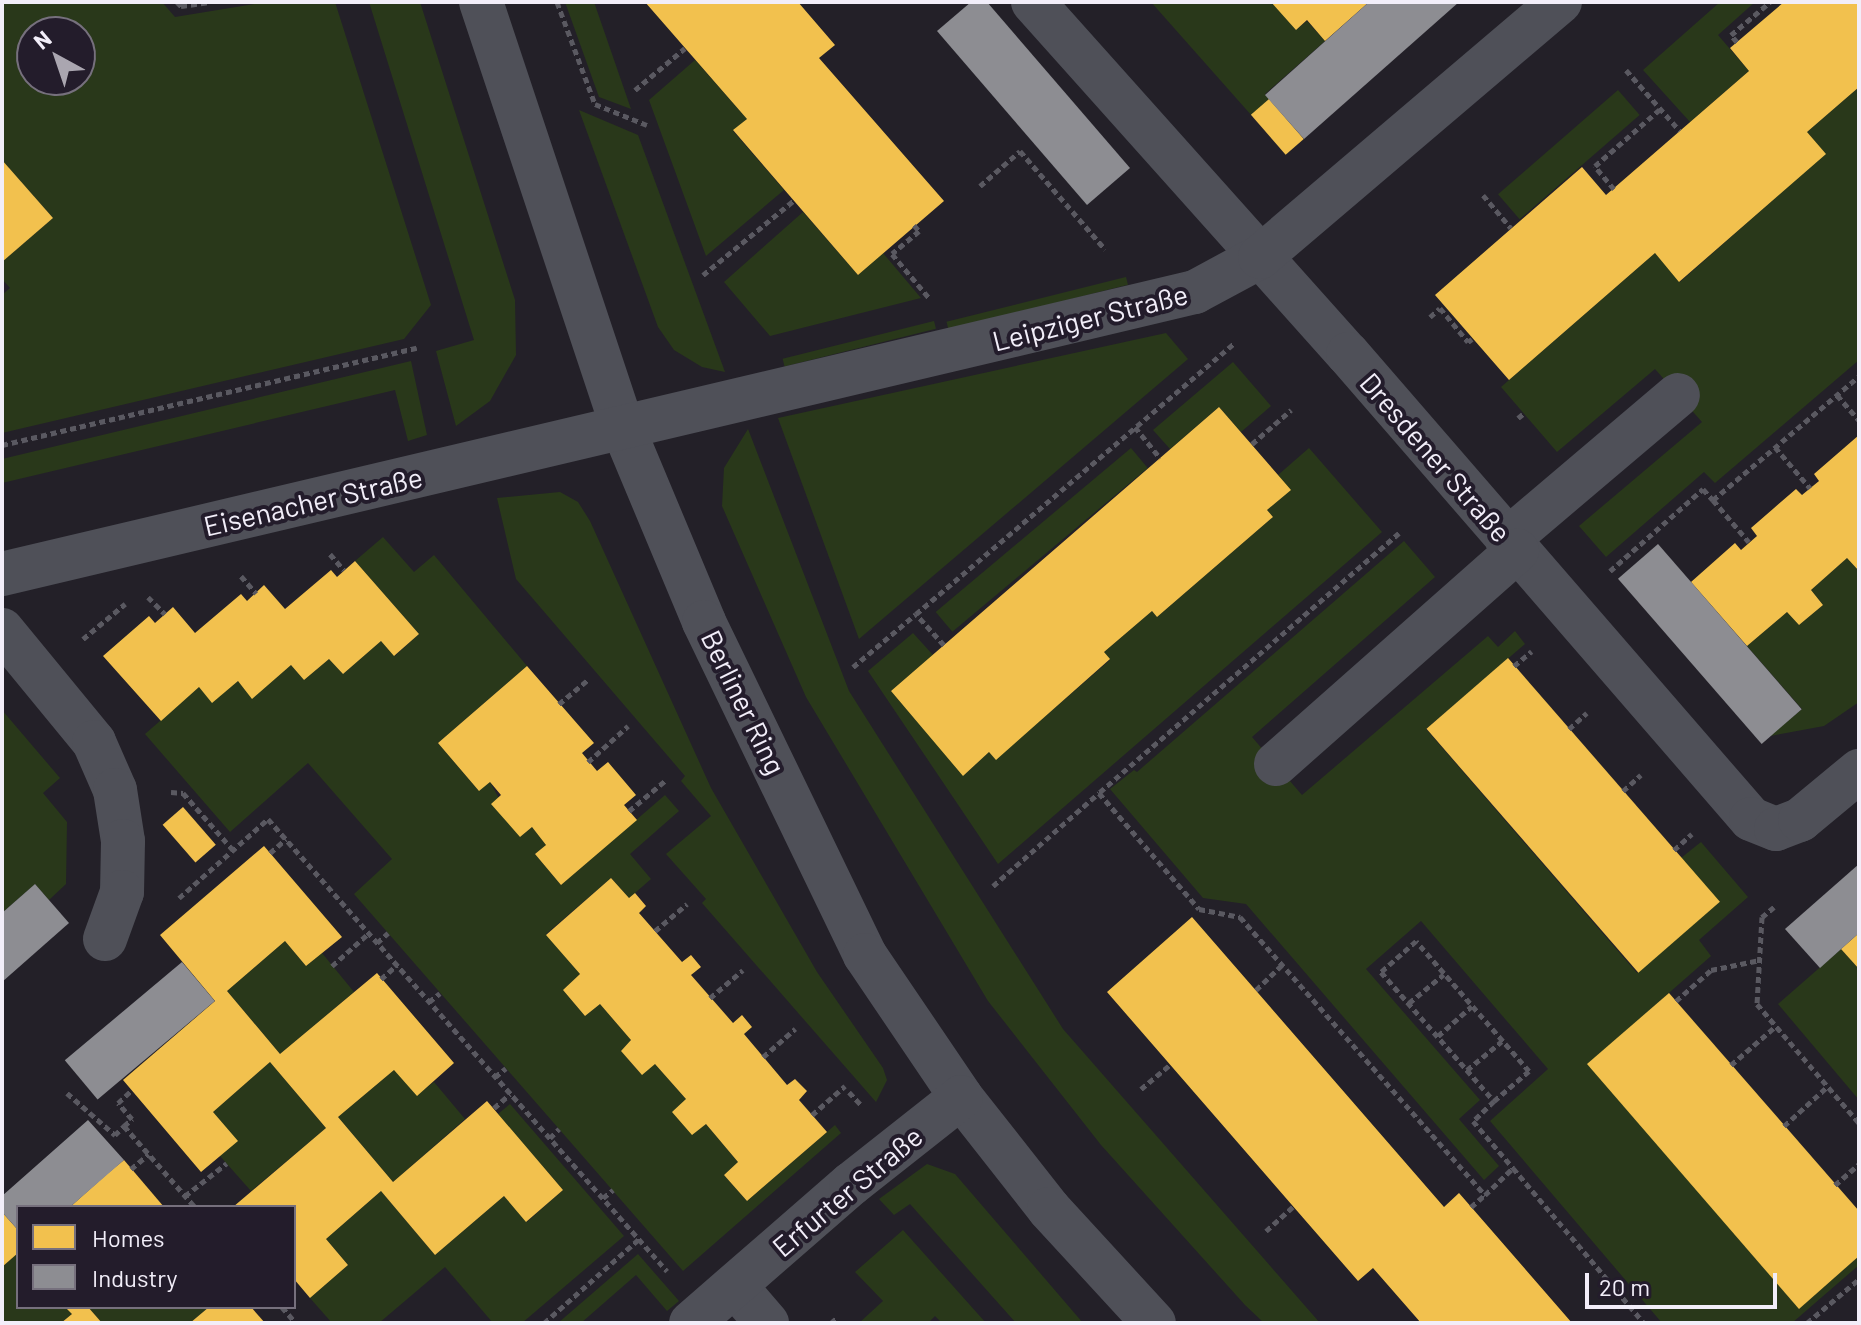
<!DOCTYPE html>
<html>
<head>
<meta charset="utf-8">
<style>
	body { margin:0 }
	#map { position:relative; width:1861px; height:1325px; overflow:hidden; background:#232028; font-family:Barlow,sans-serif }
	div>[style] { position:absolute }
	.green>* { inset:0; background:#29381a; transform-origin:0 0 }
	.homes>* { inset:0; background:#f2c14e; transform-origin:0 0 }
	.industry>* { inset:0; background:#8d8d92; transform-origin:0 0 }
	.path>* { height:5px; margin-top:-2.5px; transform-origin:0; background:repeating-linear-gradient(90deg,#5a5961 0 6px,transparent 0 10px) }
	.minor>* { height:44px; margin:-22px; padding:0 22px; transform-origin:22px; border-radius:22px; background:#4f5058 }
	span { translate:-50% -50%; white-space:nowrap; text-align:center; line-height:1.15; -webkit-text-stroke:8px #231c2b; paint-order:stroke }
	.street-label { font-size:28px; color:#f2eef9 }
	.frame { position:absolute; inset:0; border:4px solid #f2eef9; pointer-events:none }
	.legend { position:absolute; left:16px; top:1205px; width:280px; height:104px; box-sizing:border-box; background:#231c2b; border:2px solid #76707d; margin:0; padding:10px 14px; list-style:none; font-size:24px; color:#f2eef9 }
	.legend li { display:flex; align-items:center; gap:16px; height:40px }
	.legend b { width:40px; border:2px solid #76707d }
	.north { position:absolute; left:16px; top:16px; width:80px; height:80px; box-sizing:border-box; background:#231c2b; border:2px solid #76707d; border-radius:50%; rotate:320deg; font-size:22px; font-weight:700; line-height:32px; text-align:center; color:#f2eef9 }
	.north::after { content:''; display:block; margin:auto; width:28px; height:36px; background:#aaa6b0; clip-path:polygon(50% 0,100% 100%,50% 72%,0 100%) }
	.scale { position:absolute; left:1585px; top:1273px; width:192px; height:36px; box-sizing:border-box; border:4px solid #f2eef9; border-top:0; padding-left:10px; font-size:24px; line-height:28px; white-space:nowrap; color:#f2eef9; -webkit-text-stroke:6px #231c2b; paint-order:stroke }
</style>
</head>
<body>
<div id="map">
	<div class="green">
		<div style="clip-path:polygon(evenodd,2px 2px,162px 2px,175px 17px,266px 2px,335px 2px,431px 305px,404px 339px,2px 433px,2px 295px,10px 288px,2px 279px,2px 262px,53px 218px,2px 160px,2px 2px,32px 32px,80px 32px,80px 80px,32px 80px,32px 32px)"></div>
		<div style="clip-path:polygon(369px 2px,420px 2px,515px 300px,516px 355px,490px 401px,456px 426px,436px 351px,474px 340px)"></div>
		<div style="clip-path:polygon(565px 2px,594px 2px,631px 109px,599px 97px)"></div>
		<div style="clip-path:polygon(1151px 2px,1274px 2px,1296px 30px,1307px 21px,1325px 41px,1265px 94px,1269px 99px,1252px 116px)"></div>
		<div style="clip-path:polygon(1720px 2px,1755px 2px,1718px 35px,1749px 71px,1690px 122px,1643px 70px)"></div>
		<div style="clip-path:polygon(695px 60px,747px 119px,733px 131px,784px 190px,706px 256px,649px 100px)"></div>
		<div style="clip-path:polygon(1859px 87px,1859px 360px,1715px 483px,1704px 472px,1606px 557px,1579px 526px,1702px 422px,1655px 369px,1557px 452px,1501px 387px,1655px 253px,1680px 282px,1825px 154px,1807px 132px)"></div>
		<div style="left:1618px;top:90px;width:33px;height:159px;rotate:49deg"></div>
		<div style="clip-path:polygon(579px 110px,638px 135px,725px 372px,702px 367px,674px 350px,658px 327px)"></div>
		<div style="clip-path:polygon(803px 212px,858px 275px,883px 253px,921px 298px,770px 336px,724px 282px)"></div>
		<div style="left:1126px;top:277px;width:8px;height:185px;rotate:76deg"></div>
		<div style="left:934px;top:321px;width:8px;height:156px;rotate:76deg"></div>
		<div style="clip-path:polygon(1166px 333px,1188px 359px,859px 639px,778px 418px)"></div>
		<div style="clip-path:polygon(411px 361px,427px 435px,408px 441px,395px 390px,2px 483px,2px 459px)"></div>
		<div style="clip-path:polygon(1233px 362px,1271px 406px,1241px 432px,1219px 407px,1170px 449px,1153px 430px)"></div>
		<div style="clip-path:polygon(748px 429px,849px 691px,1063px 1029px,1320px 1323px,1264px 1323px,1245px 1305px,1101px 1145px,988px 1001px,806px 697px,722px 506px,724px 468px)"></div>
		<div style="left:1131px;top:448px;width:26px;height:255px;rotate:50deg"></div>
		<div style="clip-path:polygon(1309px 448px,1382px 532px,998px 864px,868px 671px,913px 633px,933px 655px,891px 691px,964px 775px,989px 752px,996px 759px,1110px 660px,1104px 652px,1152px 611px,1157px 617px,1273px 517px,1267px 510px,1290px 490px,1278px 475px)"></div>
		<div style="clip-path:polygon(560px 492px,578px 502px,590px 521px,711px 788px,817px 972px,883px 1068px,887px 1080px,876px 1102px,702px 903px,706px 899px,666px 854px,711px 816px,681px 781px,685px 776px,516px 579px,497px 498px)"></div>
		<div style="clip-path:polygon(383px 537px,414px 572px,434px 555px,527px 666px,438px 743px,478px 790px,490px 782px,520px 837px,532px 827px,546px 845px,535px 854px,561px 885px,665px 795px,679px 811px,630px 854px,651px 879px,635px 893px,629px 898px,611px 878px,546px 934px,580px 974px,563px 990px,585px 1016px,600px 1004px,631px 1040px,621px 1051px,641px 1074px,655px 1064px,686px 1099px,692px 1134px,706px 1124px,738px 1162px,724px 1175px,747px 1201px,835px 1125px,841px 1133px,683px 1271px,354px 894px,392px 859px,308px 763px,230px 832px,145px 734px,199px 687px,212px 702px,238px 681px,252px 698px,291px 665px,304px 680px,329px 659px,343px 674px,381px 641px,395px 656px,419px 634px,355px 561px)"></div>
		<div style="clip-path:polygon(1404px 541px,1435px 577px,1252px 737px,1302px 795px,1488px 636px,1498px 647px,1515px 631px,1525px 644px,1426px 729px,1637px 973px,1719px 902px,1681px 858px,1701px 842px,1748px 897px,1699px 940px,1711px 956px,1588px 1064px,1799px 1308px,1859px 1256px,1859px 1265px,1792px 1323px,1662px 1323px,1490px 1121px,1548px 1069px,1421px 921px,1366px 969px,1480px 1100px,1459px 1119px,1499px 1166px,1484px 1180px,1246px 904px,1203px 898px,1110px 789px,1134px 770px,1137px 772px)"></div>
		<div style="clip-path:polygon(1847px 558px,1859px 571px,1859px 702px,1824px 726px,1770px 736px,1802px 709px,1747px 646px,1787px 612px,1799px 625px,1823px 605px,1811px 590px)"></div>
		<div style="clip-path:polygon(2px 710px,60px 778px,43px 793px,67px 822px,66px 884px,49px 900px,35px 884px,2px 913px)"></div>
		<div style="clip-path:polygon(285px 941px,306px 966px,322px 953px,354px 992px,280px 1054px,227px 991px)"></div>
		<div style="clip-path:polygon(1841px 949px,1859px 969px,1859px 1100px,1778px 1004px)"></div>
		<div style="clip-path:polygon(270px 1062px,326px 1128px,251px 1191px,220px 1156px,237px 1141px,213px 1112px)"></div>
		<div style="clip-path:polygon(394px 1070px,417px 1095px,434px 1082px,465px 1119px,393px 1182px,338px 1117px)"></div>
		<div style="clip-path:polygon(510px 1104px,624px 1236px,522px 1323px,493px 1323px,445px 1267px,379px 1323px,332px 1323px,310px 1298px,348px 1265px,326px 1239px,381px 1191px,435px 1255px,504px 1196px,527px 1222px,563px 1190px,498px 1114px)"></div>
		<div style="clip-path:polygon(927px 1164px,955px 1174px,1083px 1323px,1016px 1323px,910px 1204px,894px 1215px,879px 1199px)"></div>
		<div style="clip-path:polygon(903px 1230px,986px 1323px,942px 1323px,935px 1316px,928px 1323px,859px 1323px,883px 1301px,855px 1272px)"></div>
		<div style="clip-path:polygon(18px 1253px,18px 1307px,65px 1307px,72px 1314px,61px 1323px,2px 1323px,2px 1267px)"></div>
		<div style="clip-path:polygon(638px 1254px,679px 1301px,667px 1311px,636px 1275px,581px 1323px,558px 1323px)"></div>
		<div style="clip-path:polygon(88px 1307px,209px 1307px,190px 1323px,102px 1323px)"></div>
	</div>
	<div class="homes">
		<div style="clip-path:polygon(645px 2px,798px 2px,835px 45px,819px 58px,944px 201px,858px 275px,733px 130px,747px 119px)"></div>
		<div style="clip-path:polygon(1271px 2px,1369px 2px,1325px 41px,1307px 20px,1296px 30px)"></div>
		<div style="clip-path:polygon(1784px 2px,1859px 2px,1859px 87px,1807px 132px,1826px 154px,1679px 282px,1655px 253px,1509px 380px,1435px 295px,1582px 167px,1606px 195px,1749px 71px,1730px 48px)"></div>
		<div style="left:1269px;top:99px;width:53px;height:24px;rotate:49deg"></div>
		<div style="clip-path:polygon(2px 160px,53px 218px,2px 262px)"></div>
		<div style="clip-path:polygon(1219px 407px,1291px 490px,1267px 510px,1273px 517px,1157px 617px,1152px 611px,1104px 652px,1110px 659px,996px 760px,989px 752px,963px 776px,891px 691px)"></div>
		<div style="clip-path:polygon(1859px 435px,1859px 571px,1847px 558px,1811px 590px,1823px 605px,1799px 625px,1787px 612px,1747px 646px,1691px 582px,1735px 543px,1741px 550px,1757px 536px,1751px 528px,1796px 489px,1802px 495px,1819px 481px,1814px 474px)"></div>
		<div style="clip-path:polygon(355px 561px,419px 634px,394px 656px,381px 641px,343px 674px,329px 659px,304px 680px,291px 665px,252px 699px,238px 681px,212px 703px,199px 687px,161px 721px,103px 656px,149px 616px,155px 623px,173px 607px,195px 633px,241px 594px,247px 601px,264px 585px,285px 609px,331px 570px,337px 577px)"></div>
		<div style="left:1508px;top:658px;width:323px;height:108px;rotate:49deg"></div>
		<div style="clip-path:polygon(527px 666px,594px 743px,582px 753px,597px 771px,608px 762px,636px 795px,624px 805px,637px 820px,561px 885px,535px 854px,546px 845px,532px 827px,520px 837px,491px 804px,501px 795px,490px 782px,479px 791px,438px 743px)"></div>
		<div style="left:183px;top:807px;width:50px;height:27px;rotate:49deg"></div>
		<div style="clip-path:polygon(264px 846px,342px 937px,306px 966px,285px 941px,227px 991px,280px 1054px,377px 973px,454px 1063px,417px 1096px,394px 1070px,338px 1117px,393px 1182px,487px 1101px,563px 1190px,526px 1222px,504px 1196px,435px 1255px,381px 1191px,326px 1239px,348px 1265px,310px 1298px,294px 1279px,294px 1207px,233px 1207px,326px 1128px,270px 1062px,213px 1112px,238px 1141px,201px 1172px,123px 1080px,215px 1001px,160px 935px)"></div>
		<div style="clip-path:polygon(611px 878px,629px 898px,635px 893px,646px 906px,639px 913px,682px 962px,691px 955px,701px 967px,691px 975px,733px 1023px,742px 1015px,752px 1027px,744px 1034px,787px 1085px,795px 1079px,807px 1091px,799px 1100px,827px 1132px,747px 1201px,724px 1175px,738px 1162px,706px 1124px,692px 1135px,672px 1112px,686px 1099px,655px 1064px,642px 1075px,621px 1051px,631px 1040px,600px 1004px,585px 1016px,563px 990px,580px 974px,546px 935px)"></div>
		<div style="clip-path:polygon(1192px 917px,1444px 1207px,1459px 1193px,1572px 1323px,1421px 1323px,1373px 1268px,1358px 1281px,1107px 992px)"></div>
		<div style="clip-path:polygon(1859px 933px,1859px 969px,1841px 949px)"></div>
		<div style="clip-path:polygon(1669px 993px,1859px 1211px,1859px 1256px,1799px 1309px,1587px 1064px)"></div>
		<div style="clip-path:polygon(124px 1160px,164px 1207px,70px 1207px,107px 1174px)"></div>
		<div style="clip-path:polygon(2px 1212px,18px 1230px,18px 1253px,2px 1267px)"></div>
		<div style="clip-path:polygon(65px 1307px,88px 1307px,102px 1323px,61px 1323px,72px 1314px)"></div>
		<div style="clip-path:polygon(209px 1307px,251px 1307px,265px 1323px,190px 1323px)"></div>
	</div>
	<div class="industry">
		<div style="clip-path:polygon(971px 2px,987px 2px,1130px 168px,1087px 205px,937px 31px)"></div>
		<div style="clip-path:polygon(1369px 2px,1459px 2px,1304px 139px,1265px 95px)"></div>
		<div style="left:1658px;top:544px;width:219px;height:53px;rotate:49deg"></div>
		<div style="clip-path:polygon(1859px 864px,1859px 933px,1820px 968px,1785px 929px)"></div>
		<div style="clip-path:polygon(35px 884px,69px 923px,2px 982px,2px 913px)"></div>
		<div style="left:182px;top:962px;width:51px;height:153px;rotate:50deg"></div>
		<div style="clip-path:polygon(88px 1120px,124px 1160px,70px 1207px,18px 1207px,18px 1230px,2px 1212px,2px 1196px)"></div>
	</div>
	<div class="path">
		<div style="left:177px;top:2px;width:6px;rotate:45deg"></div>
		<div style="left:181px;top:6px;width:27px;rotate:-8deg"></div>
		<div style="left:557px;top:2px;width:109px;rotate:69.6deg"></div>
		<div style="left:595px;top:104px;width:56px;rotate:22deg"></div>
		<div style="left:1737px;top:42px;width:9px;rotate:-131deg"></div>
		<div style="left:1731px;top:35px;width:51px;rotate:-40.2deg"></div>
		<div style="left:1626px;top:70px;width:81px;rotate:48.5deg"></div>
		<div style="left:635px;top:90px;width:65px;rotate:-40deg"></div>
		<div style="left:980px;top:186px;width:53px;rotate:-41.2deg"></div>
		<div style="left:1020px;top:151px;width:130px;rotate:49.1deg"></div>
		<div style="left:1614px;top:189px;width:30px;rotate:-130deg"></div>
		<div style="left:1595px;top:166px;width:86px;rotate:-41.2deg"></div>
		<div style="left:1483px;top:195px;width:43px;rotate:49.7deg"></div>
		<div style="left:914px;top:225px;width:8px;rotate:50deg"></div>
		<div style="left:919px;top:231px;width:35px;rotate:140deg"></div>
		<div style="left:892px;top:254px;width:59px;rotate:49.8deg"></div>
		<div style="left:703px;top:275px;width:117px;rotate:-39.4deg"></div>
		<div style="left:1430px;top:317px;width:13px;rotate:-42deg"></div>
		<div style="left:1440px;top:308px;width:44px;rotate:50.5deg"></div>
		<div style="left:1468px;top:342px;width:5px;rotate:-37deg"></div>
		<div style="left:1837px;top:395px;width:33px;rotate:49deg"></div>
		<div style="left:1518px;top:418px;width:6px;rotate:-39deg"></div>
		<div style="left:1135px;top:427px;width:40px;rotate:51deg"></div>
		<div style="left:1252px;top:444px;width:52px;rotate:-41.1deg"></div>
		<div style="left:2px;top:445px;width:426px;rotate:-13.2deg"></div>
		<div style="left:1775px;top:447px;width:54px;rotate:49.5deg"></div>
		<div style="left:1713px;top:500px;width:55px;rotate:49.4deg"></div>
		<div style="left:1399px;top:533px;width:397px;rotate:139.1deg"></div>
		<div style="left:1099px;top:793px;width:153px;rotate:49.2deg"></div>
		<div style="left:1199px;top:909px;width:42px;rotate:11deg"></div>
		<div style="left:1240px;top:917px;width:371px;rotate:48.6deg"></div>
		<div style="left:1485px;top:1195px;width:39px;rotate:-44deg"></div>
		<div style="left:1513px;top:1168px;width:203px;rotate:49.8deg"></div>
		<div style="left:330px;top:554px;width:21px;rotate:49deg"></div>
		<div style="left:1610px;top:571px;width:124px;rotate:-41.4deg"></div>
		<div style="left:1703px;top:489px;width:15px;rotate:48deg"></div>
		<div style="left:1713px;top:500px;width:192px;rotate:-40.3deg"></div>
		<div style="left:241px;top:576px;width:23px;rotate:49deg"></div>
		<div style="left:148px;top:597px;width:24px;rotate:45deg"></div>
		<div style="left:83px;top:639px;width:55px;rotate:-39.8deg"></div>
		<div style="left:944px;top:645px;width:42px;rotate:-132.1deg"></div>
		<div style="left:916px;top:614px;width:418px;rotate:-40.4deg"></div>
		<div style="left:1514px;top:666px;width:23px;rotate:-40deg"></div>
		<div style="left:853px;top:667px;width:82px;rotate:-40.1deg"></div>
		<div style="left:559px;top:704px;width:38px;rotate:-40deg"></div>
		<div style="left:1569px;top:729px;width:24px;rotate:-42deg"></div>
		<div style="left:588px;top:762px;width:54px;rotate:-42deg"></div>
		<div style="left:1623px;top:791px;width:24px;rotate:-42deg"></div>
		<div style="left:171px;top:792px;width:12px;rotate:5deg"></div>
		<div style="left:183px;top:793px;width:76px;rotate:48.7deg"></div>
		<div style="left:629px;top:811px;width:48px;rotate:-40deg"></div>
		<div style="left:1674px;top:850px;width:24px;rotate:-42deg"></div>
		<div style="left:270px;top:853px;width:21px;rotate:-41deg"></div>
		<div style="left:993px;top:886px;width:141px;rotate:-41.3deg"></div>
		<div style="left:179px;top:898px;width:119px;rotate:-41.6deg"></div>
		<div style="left:268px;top:819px;width:603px;rotate:48.56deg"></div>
		<div style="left:1774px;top:907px;width:16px;rotate:140deg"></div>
		<div style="left:1762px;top:917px;width:87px;rotate:93.3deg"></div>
		<div style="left:1757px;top:1004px;width:157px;rotate:49.4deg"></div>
		<div style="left:655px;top:931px;width:42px;rotate:-40.2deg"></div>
		<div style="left:377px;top:943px;width:15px;rotate:-42deg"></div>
		<div style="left:332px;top:966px;width:50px;rotate:-41.7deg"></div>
		<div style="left:381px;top:979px;width:21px;rotate:-41deg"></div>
		<div style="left:1256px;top:990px;width:36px;rotate:-44deg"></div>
		<div style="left:710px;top:998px;width:43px;rotate:-40.3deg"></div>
		<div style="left:1676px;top:1001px;width:47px;rotate:-41.5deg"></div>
		<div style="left:1711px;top:970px;width:50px;rotate:-11.5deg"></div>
		<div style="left:429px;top:1002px;width:14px;rotate:-39deg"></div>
		<div style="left:1409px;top:1003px;width:45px;rotate:-39.6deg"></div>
		<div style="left:1438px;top:1036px;width:45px;rotate:-41.4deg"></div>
		<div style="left:763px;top:1057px;width:43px;rotate:-41.2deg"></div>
		<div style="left:1731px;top:1065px;width:60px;rotate:-40.9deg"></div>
		<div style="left:1467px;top:1070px;width:45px;rotate:-39.6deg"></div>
		<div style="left:495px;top:1077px;width:14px;rotate:-39deg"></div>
		<div style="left:1141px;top:1089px;width:38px;rotate:-40deg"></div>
		<div style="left:849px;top:1092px;width:18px;rotate:47deg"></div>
		<div style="left:67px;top:1093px;width:64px;rotate:41.2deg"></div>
		<div style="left:115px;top:1135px;width:13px;rotate:-45deg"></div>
		<div style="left:124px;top:1126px;width:108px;rotate:48.8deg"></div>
		<div style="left:1494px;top:1101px;width:46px;rotate:-40.6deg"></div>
		<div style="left:1529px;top:1071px;width:172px;rotate:-131deg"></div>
		<div style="left:1416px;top:941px;width:47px;rotate:138.5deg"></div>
		<div style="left:1381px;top:972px;width:171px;rotate:48.8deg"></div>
		<div style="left:1494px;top:1101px;width:29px;rotate:136deg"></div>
		<div style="left:1473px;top:1121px;width:62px;rotate:49.6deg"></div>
		<div style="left:494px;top:1108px;width:21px;rotate:-41deg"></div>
		<div style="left:812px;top:1115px;width:44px;rotate:-41.3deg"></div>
		<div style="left:124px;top:1126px;width:11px;rotate:-41deg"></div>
		<div style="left:132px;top:1119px;width:21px;rotate:-131deg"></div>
		<div style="left:118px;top:1103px;width:19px;rotate:-43deg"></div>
		<div style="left:1784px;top:1126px;width:59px;rotate:-42.3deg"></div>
		<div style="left:550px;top:1138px;width:13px;rotate:-45deg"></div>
		<div style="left:131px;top:1169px;width:23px;rotate:-40deg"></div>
		<div style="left:1835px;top:1185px;width:32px;rotate:-41deg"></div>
		<div style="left:185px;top:1196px;width:53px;rotate:-38.2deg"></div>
		<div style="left:603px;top:1198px;width:13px;rotate:-39deg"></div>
		<div style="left:1471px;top:1207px;width:18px;rotate:-41deg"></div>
		<div style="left:1266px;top:1231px;width:36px;rotate:-42deg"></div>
		<div style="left:282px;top:1307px;width:21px;rotate:49deg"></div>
		<div style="left:460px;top:1323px;width:7px"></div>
		<div style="left:544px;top:1323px;width:127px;rotate:-41.5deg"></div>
		<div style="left:831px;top:1323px;width:9px;rotate:-41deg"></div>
		<div style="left:1807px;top:1323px;width:68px;rotate:-40.2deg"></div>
	</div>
	<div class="minor">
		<div style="left:481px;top:2px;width:449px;rotate:71.6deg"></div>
		<div style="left:623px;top:428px;width:210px;rotate:67.3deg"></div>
		<div style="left:704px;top:622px;width:370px;rotate:64.2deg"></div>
		<div style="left:865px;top:955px;width:171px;rotate:55.9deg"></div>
		<div style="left:961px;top:1097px;width:142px;rotate:51.8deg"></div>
		<div style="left:1049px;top:1209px;width:155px;rotate:47.4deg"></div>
		<div style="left:1033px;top:2px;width:472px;rotate:48.2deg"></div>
		<div style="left:1348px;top:354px;width:615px;rotate:49.09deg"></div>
		<div style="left:1751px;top:819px;width:27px;rotate:22deg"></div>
		<div style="left:1776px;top:829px;width:26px;rotate:-21deg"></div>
		<div style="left:1800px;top:820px;width:77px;rotate:-39.7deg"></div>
		<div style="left:1507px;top:540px;width:224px;rotate:-40.3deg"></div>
		<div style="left:2px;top:574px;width:1226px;rotate:-13.3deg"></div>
		<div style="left:1195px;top:292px;width:74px;rotate:-28.3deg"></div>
		<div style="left:1260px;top:257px;width:394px;rotate:-40.4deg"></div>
		<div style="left:2px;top:630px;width:145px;rotate:50.6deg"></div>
		<div style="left:94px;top:742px;width:52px;rotate:66.4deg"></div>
		<div style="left:115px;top:790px;width:52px;rotate:81.1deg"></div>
		<div style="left:123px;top:841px;width:51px;rotate:91.1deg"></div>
		<div style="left:122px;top:892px;width:50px;rotate:109.9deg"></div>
		<div style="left:1276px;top:764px;width:322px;rotate:-41.5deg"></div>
		<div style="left:735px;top:1286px;width:49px;rotate:49.1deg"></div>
		<div style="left:691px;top:1323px;width:212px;rotate:-41deg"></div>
		<div style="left:851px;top:1184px;width:140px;rotate:-38.3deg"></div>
	</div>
	<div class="street-label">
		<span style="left:1090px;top:317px;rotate:-14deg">Leipziger Straße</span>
		<span style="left:1436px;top:457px;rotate:49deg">Dresdener Straße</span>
		<span style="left:313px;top:501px;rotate:-13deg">Eisenacher Straße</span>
		<span style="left:744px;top:702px;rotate:64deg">Berliner Ring</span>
		<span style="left:847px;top:1191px;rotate:-40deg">Erfurter Straße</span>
	</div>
	<div class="frame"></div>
	<ul class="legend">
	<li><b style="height:22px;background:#f2c14e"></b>Homes</li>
	<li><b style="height:22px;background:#8d8d92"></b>Industry</li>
	</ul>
	<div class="north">N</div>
	<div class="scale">20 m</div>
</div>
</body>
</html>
